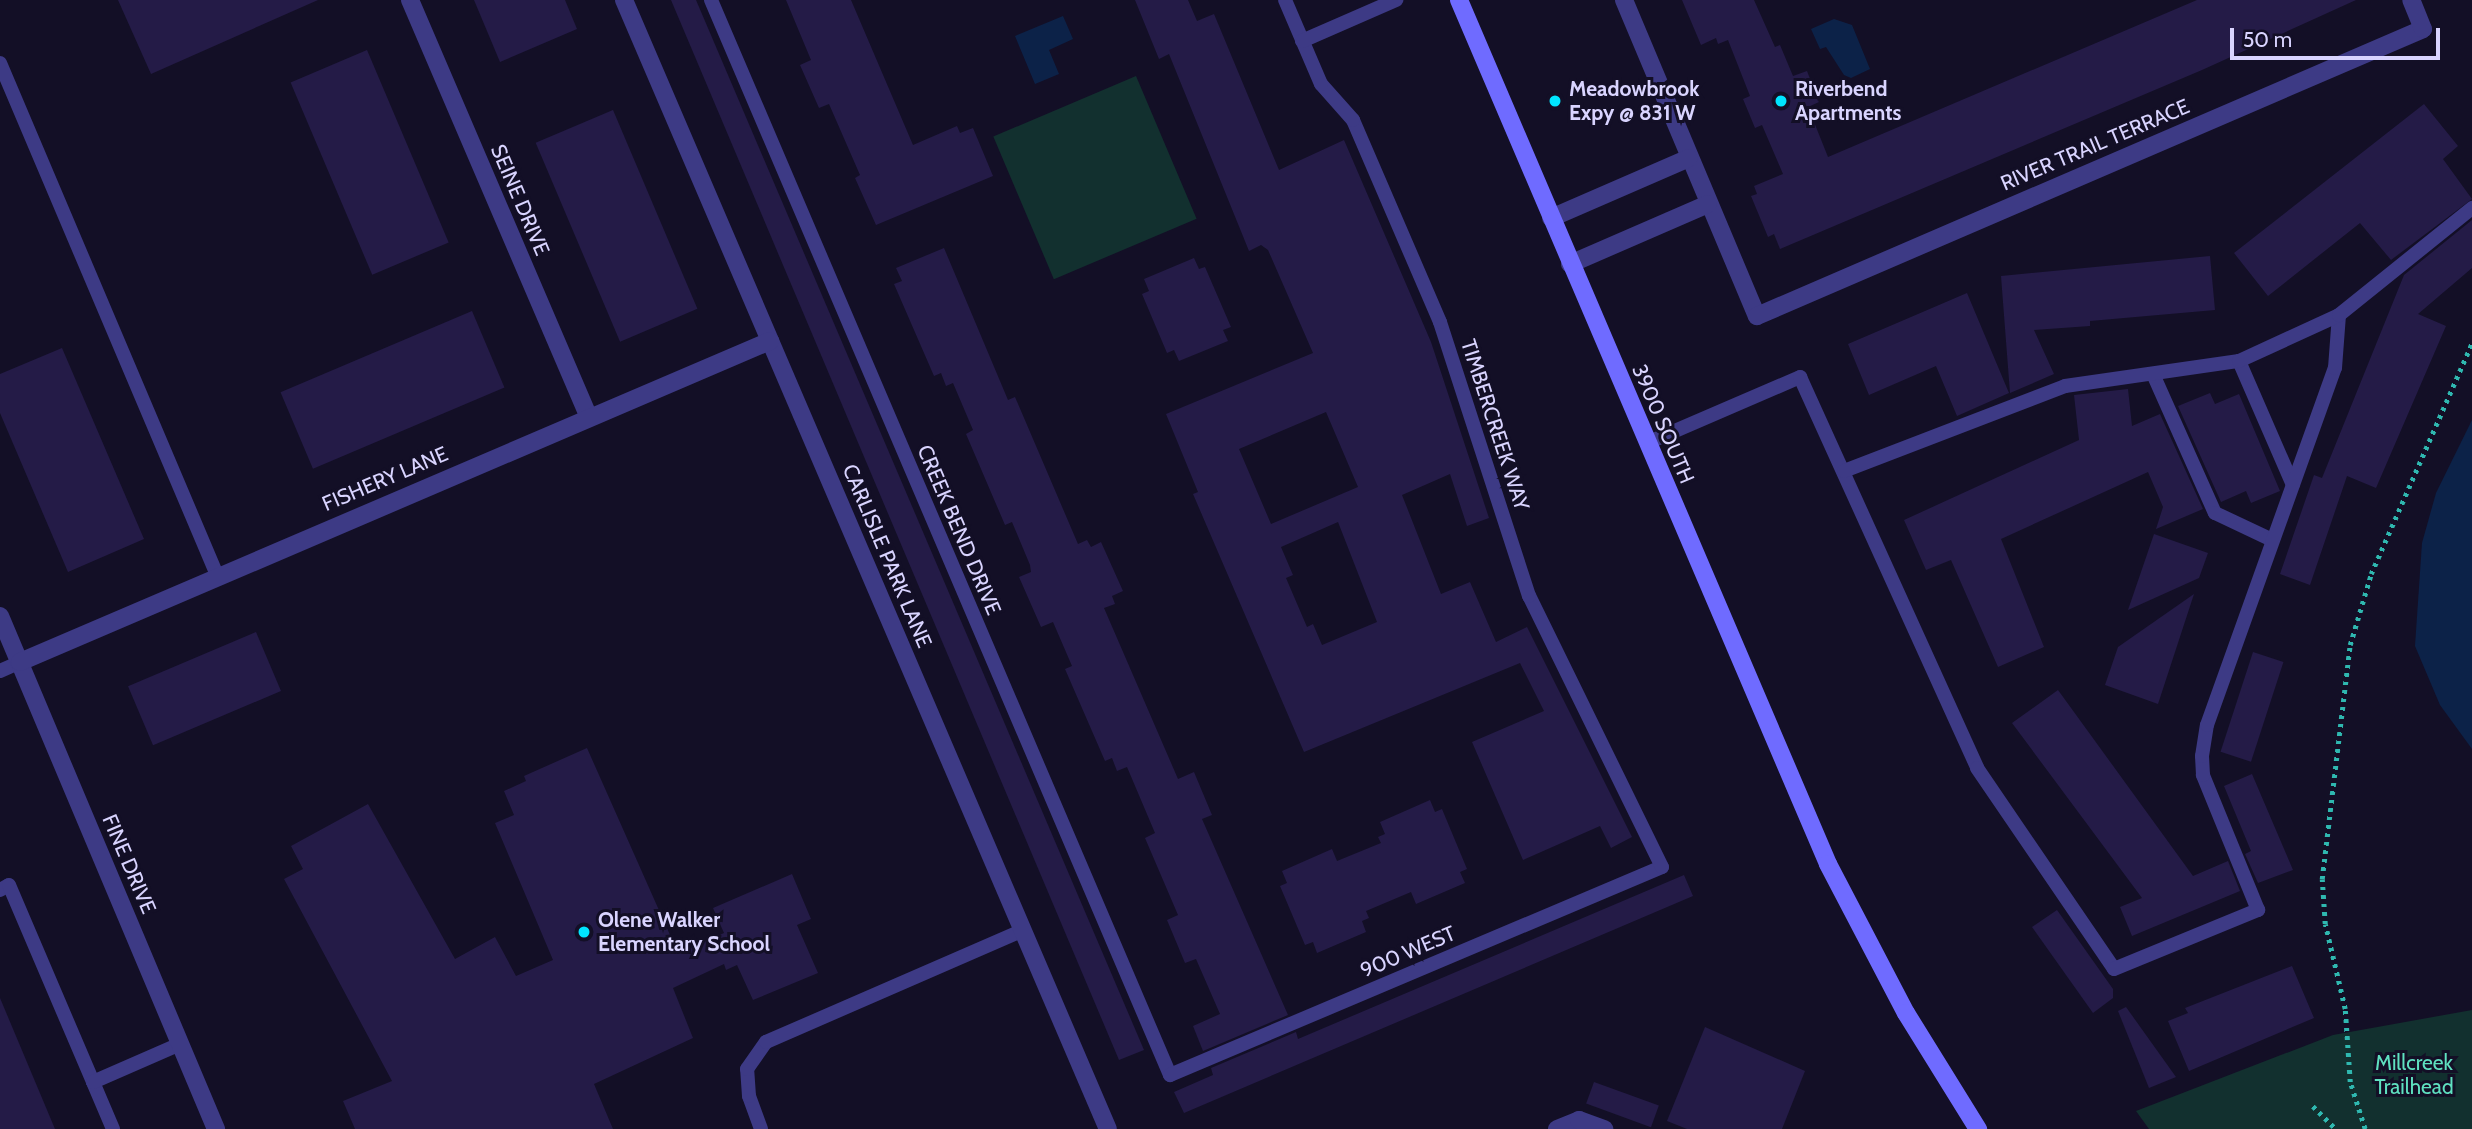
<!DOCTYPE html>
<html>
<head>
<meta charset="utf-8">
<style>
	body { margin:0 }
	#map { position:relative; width:2472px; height:1129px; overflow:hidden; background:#130f26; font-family:Cabin,sans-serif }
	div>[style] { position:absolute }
	.green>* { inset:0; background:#12302f; transform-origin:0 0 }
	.water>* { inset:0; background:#0c2248 }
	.building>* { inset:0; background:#241b47; transform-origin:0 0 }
	.path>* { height:4.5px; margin-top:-2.25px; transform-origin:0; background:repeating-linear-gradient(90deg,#2fb8b0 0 3.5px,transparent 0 8.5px) }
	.service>* { height:14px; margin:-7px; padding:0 7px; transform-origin:7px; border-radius:7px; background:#3d3a85 }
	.minor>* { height:18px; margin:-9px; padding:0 9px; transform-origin:9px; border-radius:9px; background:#3d3a85 }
	.secondary>* { height:18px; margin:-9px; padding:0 9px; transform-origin:9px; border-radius:9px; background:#6f6bff }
	.dots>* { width:19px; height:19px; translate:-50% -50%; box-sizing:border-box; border:4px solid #130f26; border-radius:50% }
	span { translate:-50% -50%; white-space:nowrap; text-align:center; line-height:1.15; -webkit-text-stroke:6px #130f26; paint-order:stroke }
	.poi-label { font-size:21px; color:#d9d4ff; font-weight:700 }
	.left { translate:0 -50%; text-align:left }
	.street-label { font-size:21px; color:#d9d4ff }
	.park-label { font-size:21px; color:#5fe0c0 }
	.scale { position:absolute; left:2230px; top:28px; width:210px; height:32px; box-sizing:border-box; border:4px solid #d9d4ff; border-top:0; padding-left:9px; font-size:21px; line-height:24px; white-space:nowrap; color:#d9d4ff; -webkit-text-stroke:5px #130f26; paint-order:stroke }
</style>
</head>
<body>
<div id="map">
	<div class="green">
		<div style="left:1136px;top:76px;width:155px;height:155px;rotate:67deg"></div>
		<div style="clip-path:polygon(2472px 1010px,2472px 1129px,2149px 1129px,2136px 1111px,2333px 1035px)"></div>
	</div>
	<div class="water">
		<div style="clip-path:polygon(1063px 16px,1073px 39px,1049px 50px,1059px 74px,1035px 84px,1015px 36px)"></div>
		<div style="clip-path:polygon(1834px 19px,1852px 25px,1870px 69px,1851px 78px,1844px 75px,1826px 47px,1820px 49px,1811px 29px)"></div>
		<div style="clip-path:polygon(2472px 420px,2472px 749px,2440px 705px,2415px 646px,2422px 543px,2436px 493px)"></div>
	</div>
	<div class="building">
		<div style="clip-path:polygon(118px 0,318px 0,151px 74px)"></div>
		<div style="clip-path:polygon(474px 0,565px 0,577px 29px,500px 62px)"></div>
		<div style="clip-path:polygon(671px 0,696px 0,1144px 1050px,1119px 1060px)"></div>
		<div style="clip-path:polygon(786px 0,851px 0,913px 145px,957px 126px,960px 133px,973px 128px,993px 176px,876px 225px,855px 178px,860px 175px,829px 104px,819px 108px,800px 65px,811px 60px)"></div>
		<div style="clip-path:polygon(evenodd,1135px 0,1188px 0,1197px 21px,1214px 14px,1279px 170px,1344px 140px,1431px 342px,1489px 518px,1467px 526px,1450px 474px,1402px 495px,1441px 594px,1470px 582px,1496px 642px,1527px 627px,1632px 837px,1611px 848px,1600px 826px,1523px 860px,1472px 742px,1544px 711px,1520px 663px,1304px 752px,1193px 494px,1198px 492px,1166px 414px,1313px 353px,1268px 250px,1261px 245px,1249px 251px,1169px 54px,1159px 59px,1135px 0,1326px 412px,1358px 487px,1271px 524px,1239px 449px,1326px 412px,1135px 0,1338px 522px,1377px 622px,1322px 645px,1313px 624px,1307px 627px,1286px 578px,1293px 575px,1281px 547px,1338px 522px)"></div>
		<div style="clip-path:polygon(1682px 0,1754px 0,1775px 47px,1780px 45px,1793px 76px,1807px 71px,1819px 102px,1808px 107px,1828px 157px,2197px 0,2356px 0,2202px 70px,1780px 249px,1774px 234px,1768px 237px,1751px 196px,1757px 194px,1754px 186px,1783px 174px,1762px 125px,1755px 128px,1743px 99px,1750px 96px,1728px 40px,1718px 44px,1716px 38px,1701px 45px)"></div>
		<div style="left:367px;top:50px;width:209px;height:83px;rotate:67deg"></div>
		<div style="clip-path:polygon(2424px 104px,2458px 146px,2443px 159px,2472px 199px,2391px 260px,2360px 223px,2268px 296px,2234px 253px)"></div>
		<div style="left:613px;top:110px;width:216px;height:84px;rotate:67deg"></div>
		<div style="clip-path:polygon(2472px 220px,2472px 268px,2418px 314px,2446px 326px,2376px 488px,2347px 476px,2310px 585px,2280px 574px,2314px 475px,2322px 478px,2404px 275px)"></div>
		<div style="clip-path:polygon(944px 248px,1008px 400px,1015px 397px,1078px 544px,1087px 540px,1091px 547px,1101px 542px,1123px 591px,1112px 596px,1115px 604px,1104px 608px,1178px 779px,1194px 772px,1212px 815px,1202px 819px,1288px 1015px,1203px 1051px,1193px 1026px,1220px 1014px,1196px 959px,1185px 963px,1167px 920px,1178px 915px,1145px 838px,1155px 833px,1127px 767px,1117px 771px,1112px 758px,1105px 761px,1065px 669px,1072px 666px,1053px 622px,1041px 627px,1019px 577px,1031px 572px,1030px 565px,1012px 522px,1005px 525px,966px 434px,973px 430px,953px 383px,946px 386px,941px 373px,934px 376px,894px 284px,902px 281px,896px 268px)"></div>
		<div style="clip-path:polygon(2210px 256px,2215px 310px,2090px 321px,2090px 326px,2034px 330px,2054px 374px,2010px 393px,2001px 276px)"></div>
		<div style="clip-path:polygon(1194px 258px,1199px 269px,1205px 267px,1231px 327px,1223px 330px,1228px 341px,1179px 361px,1174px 350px,1167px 353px,1142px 294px,1149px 291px,1144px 279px)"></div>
		<div style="clip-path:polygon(1967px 293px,2009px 393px,1957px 416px,1936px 366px,1869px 395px,1848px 344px)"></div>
		<div style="left:472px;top:311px;width:83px;height:208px;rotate:67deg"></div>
		<div style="clip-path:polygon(62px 348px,144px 539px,68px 572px,0 413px,0 374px)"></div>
		<div style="clip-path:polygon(2128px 389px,2132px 426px,2160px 414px,2203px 509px,2156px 529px,2163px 507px,2148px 472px,2001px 539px,2044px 647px,1998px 667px,1951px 560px,1926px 570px,1904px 520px,2079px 440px,2074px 395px)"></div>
		<div style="clip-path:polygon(2210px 393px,2215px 404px,2239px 394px,2280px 491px,2251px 503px,2246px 491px,2221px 502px,2178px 406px)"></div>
		<div style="clip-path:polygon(2154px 534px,2208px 553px,2199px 578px,2128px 610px)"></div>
		<div style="clip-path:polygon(2194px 594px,2158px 704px,2105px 685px,2118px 647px)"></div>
		<div style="left:256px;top:632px;width:64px;height:139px;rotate:67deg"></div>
		<div style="left:2253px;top:652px;width:32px;height:105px;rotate:18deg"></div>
		<div style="clip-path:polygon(2058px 690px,2193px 876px,2228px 861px,2240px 891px,2132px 936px,2120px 907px,2142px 898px,2012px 723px)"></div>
		<div style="clip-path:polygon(587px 748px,678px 953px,724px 933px,713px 908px,792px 874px,811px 919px,797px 925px,818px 973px,753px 1000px,737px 965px,726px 970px,724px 964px,673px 988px,693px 1038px,594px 1084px,613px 1129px,355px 1129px,343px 1101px,392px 1081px,284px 879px,303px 869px,291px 846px,368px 804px,455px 959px,495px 937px,516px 976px,553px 960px,495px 823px,514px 815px,504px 791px,526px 781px,524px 776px)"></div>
		<div style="clip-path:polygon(2252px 774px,2293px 870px,2258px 883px,2245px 854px,2251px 851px,2224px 786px)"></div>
		<div style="clip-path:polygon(1430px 800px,1435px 812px,1442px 809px,1467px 869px,1460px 872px,1465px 883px,1416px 904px,1411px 892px,1366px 911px,1369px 918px,1362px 921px,1366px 932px,1317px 953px,1313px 942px,1305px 945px,1280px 886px,1287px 883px,1282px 871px,1332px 849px,1337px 861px,1381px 843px,1378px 837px,1385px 834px,1380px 822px)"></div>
		<div style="clip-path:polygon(1684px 875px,1693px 896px,1184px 1113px,1174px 1092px,1213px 1075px,1211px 1068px,1296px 1032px,1298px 1039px)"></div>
		<div style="clip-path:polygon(2057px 910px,2113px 989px,2113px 998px,2093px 1013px,2032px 927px)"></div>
		<div style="clip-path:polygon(2292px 966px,2314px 1018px,2189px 1071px,2168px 1021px,2188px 1013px,2185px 1008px)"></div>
		<div style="clip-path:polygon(0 998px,55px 1129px,0 1129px)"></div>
		<div style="clip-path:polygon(2126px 1007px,2176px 1077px,2149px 1088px,2118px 1011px)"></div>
		<div style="clip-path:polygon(1705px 1027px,1805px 1071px,1782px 1129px,1687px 1129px,1667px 1121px)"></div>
		<div style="left:1594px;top:1082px;width:69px;height:23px;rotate:20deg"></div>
	</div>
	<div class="path">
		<div style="left:2313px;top:1106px;width:33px;rotate:45deg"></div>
		<div style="left:2365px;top:1129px;width:49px;rotate:-107.7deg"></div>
		<div style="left:2350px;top:1082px;width:73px;rotate:-93.9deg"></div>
		<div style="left:2345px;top:1009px;width:87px;rotate:-103.2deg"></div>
		<div style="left:2325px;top:924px;width:45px;rotate:-93.8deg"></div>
		<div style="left:2322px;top:879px;width:236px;rotate:-83.2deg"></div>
		<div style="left:2350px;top:645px;width:74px;rotate:-73.5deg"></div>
		<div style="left:2371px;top:574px;width:252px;rotate:-66.4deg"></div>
	</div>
	<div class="service">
		<div style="left:711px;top:0;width:1169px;rotate:66.88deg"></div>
		<div style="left:1170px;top:1075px;width:534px;rotate:-22.92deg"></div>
		<div style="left:1662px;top:867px;width:302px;rotate:-116.1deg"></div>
		<div style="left:1529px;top:596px;width:288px;rotate:-108deg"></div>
		<div style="left:1440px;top:322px;width:220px;rotate:-113.3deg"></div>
		<div style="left:1353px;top:120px;width:48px;rotate:-131.6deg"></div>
		<div style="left:1321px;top:84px;width:91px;rotate:-113.2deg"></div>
		<div style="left:1302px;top:41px;width:103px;rotate:-23.6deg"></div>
		<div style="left:0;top:63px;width:556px;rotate:67.03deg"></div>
		<div style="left:2239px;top:361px;width:135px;rotate:66.5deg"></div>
		<div style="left:2153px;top:374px;width:152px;rotate:66deg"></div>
		<div style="left:2215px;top:513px;width:63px;rotate:25.3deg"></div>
		<div style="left:1647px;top:443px;width:167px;rotate:-23.3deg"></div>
		<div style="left:1800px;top:377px;width:429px;rotate:65.6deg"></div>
		<div style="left:1977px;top:768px;width:243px;rotate:55.7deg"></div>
		<div style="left:2114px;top:969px;width:156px;rotate:-22.3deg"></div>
		<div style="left:2258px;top:910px;width:146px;rotate:-112.2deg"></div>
		<div style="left:2203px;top:775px;width:19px;rotate:-93deg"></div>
		<div style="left:2202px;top:756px;width:31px;rotate:-81deg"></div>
		<div style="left:2207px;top:725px;width:379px;rotate:-70.3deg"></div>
		<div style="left:2335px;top:368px;width:53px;rotate:-85.7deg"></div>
		<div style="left:1844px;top:471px;width:237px;rotate:-21deg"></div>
		<div style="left:2065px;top:386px;width:176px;rotate:-8.2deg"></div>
		<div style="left:2239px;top:361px;width:110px;rotate:-24.7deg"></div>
		<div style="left:2339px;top:315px;width:171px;rotate:-38.8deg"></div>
		<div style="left:0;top:671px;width:22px;rotate:-24deg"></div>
		<div style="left:0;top:890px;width:10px;rotate:-29deg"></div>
		<div style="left:9px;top:885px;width:214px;rotate:66.9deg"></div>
		<div style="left:113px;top:1129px;width:51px;rotate:-113.1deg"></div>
		<div style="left:93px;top:1082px;width:95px;rotate:-23.6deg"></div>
		<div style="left:761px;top:1129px;width:35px;rotate:-110deg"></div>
		<div style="left:749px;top:1096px;width:27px;rotate:-94deg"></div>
		<div style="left:747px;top:1069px;width:33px;rotate:-55deg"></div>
		<div style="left:766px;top:1042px;width:280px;rotate:-23.5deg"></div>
	</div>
	<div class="minor">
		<div style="left:410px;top:0;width:454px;rotate:66.8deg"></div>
		<div style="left:624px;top:0;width:1228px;rotate:66.8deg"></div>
		<div style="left:1624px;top:0;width:343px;rotate:67.2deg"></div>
		<div style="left:1757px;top:316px;width:725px;rotate:-23.31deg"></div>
		<div style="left:2423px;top:29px;width:31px;rotate:-112deg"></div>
		<div style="left:1551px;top:218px;width:150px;rotate:-23.5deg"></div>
		<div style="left:1570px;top:264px;width:150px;rotate:-23.5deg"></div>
		<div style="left:0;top:616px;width:557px;rotate:67.17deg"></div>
		<div style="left:20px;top:662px;width:816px;rotate:-23.17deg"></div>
		<div style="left:1557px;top:1129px;width:24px;rotate:-22deg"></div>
		<div style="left:1579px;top:1120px;width:27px;rotate:20deg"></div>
	</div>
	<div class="secondary">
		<div style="left:1459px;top:0;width:939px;rotate:66.87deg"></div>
		<div style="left:1828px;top:864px;width:168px;rotate:62.4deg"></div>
		<div style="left:1906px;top:1013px;width:137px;rotate:58.2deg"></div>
	</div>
	<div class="dots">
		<div style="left:1555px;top:101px;background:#00e5ff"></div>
		<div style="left:1781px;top:101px;background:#00e5ff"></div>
		<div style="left:584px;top:932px;background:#00e5ff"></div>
	</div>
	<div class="poi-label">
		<span class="left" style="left:1569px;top:101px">Meadowbrook<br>Expy @ 831 W</span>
		<span class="left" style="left:1795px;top:101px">Riverbend<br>Apartments</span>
		<span class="left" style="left:598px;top:932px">Olene Walker<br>Elementary School</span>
	</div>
	<div class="street-label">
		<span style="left:2095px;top:145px;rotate:-23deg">RIVER TRAIL TERRACE</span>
		<span style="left:520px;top:200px;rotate:67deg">SEINE DRIVE</span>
		<span style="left:1663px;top:424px;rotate:67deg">3900 SOUTH</span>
		<span style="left:1495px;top:425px;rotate:72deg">TIMBERCREEK WAY</span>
		<span style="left:385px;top:479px;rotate:-23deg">FISHERY LANE</span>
		<span style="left:959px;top:530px;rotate:67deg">CREEK BEND DRIVE</span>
		<span style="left:887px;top:556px;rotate:67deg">CARLISLE PARK LANE</span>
		<span style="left:129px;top:864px;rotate:67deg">FINE DRIVE</span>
		<span style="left:1408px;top:952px;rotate:-23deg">900 WEST</span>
	</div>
	<div class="park-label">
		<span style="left:2414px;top:1075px">Millcreek<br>Trailhead</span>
	</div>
	<div class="scale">50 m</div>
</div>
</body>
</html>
